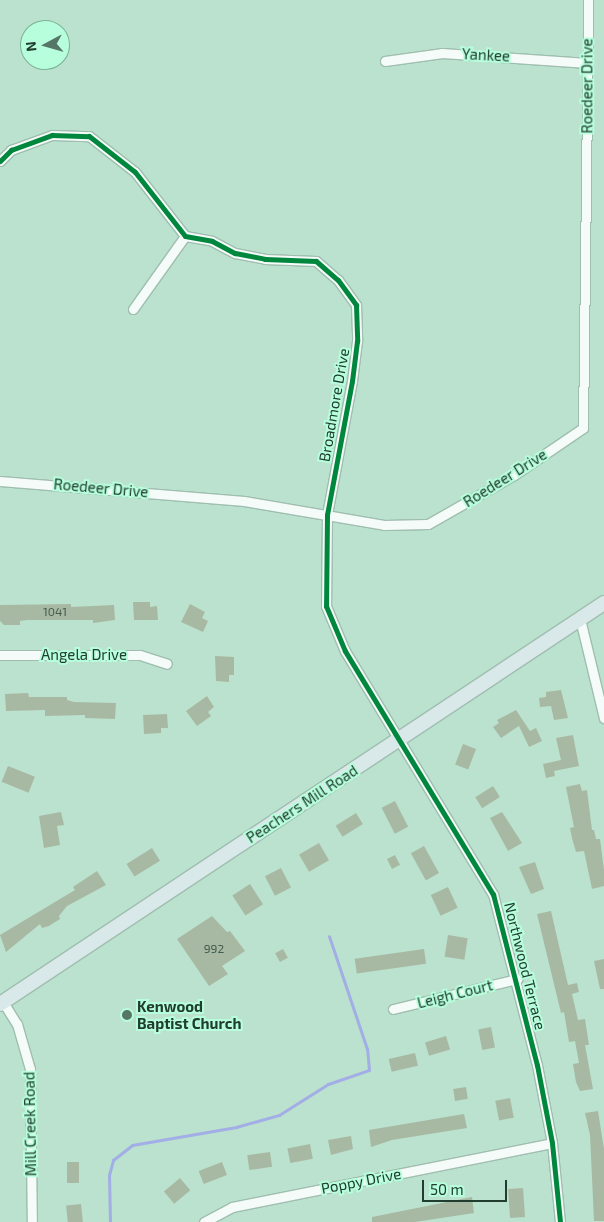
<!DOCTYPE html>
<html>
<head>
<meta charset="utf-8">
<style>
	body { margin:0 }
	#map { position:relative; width:604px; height:1222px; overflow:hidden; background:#bae2ce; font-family:"Exo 2",sans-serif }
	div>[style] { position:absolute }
	.stream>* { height:3px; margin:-1.5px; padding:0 1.5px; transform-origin:1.5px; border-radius:1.5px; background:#a3aee6 }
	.building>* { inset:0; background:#a8b9a3; transform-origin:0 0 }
	.roads { filter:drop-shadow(1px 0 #9fbeaf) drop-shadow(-1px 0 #9fbeaf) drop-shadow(0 1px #9fbeaf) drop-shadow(0 -1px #9fbeaf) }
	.minor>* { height:9px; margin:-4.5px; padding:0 4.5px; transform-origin:4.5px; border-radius:4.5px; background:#f5fbf8 }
	.primary>* { height:14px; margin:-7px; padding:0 7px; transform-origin:7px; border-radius:7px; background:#d9e8e8 }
	.cycleway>* { height:5px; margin:-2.5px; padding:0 2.5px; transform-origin:2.5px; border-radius:2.5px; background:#00873e }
	.dots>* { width:14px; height:14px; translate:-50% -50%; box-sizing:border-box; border:2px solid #b7ffdc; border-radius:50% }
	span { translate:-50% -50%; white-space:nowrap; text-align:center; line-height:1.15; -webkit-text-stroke:4px #b7ffdc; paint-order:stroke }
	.number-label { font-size:12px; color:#425c4d }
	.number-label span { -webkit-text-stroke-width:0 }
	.street-label { font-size:15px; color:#203d30 }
	.poi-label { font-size:15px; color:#203d30; font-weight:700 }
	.left { translate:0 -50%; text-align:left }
	.north { position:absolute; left:20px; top:20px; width:50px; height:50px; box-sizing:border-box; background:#b7ffdc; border:1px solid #7bb197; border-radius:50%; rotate:264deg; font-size:14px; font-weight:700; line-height:20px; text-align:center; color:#203d30 }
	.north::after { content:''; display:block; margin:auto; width:18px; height:22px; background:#567767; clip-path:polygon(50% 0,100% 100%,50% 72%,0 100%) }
	.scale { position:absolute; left:422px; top:1180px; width:85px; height:22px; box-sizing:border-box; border:2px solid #203d30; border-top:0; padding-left:6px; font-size:15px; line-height:18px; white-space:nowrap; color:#203d30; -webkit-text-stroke:4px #b7ffdc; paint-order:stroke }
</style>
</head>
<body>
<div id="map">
	<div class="stream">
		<div style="left:110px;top:1222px;width:47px;rotate:-91.2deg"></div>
		<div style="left:109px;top:1175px;width:16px;rotate:-75deg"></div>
		<div style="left:113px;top:1160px;width:24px;rotate:-38deg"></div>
		<div style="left:132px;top:1145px;width:106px;rotate:-9.8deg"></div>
		<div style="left:236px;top:1127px;width:45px;rotate:-15.6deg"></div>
		<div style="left:279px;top:1115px;width:58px;rotate:-32.3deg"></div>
		<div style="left:328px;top:1084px;width:43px;rotate:-18.9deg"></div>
		<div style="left:369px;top:1070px;width:21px;rotate:-95deg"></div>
		<div style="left:367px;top:1049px;width:119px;rotate:-108.6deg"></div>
	</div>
	<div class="building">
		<div style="clip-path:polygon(133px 602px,150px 602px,150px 607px,157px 606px,158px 620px,134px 620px)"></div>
		<div style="clip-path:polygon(71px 604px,71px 607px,114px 605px,115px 620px,93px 623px,93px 620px,27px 620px,20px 621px,20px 625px,4px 625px,0 621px,0 605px)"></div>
		<div style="clip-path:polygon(190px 604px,205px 612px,202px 618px,208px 621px,203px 632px,181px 622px)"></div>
		<div style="clip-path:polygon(215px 656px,234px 657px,234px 675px,229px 675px,229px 682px,216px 681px)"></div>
		<div style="clip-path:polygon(561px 690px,568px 718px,554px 720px,551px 706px,540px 707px,539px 698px,546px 697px,546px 692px)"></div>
		<div style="clip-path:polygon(28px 693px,29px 697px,67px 697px,67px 700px,74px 702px,116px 703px,115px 719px,85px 718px,85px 715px,45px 716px,45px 710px,6px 711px,5px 694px)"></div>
		<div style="clip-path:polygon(207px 696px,214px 707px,208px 712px,211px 716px,197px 726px,186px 711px)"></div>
		<div style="clip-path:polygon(516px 710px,530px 731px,536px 728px,542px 741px,529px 747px,519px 726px,501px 738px,493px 727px,499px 723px,497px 720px)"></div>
		<div style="clip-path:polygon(167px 714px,168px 728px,161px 728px,161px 733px,144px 734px,143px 715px)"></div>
		<div style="clip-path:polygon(573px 735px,579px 766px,554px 771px,555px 776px,546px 778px,543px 764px,561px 760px,556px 738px)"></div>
		<div style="left:463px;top:744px;width:14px;height:22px;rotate:21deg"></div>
		<div style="left:8px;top:766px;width:29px;height:17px;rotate:22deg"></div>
		<div style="clip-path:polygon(580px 784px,582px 791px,587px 790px,592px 830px,594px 830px,596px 839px,600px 839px,604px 870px,604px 886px,592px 889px,584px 851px,576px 852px,572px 838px,570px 828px,574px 827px,566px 787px)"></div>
		<div style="left:493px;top:786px;width:13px;height:21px;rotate:58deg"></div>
		<div style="left:395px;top:801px;width:29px;height:15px;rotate:63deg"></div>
		<div style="clip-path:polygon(61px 812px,64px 825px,57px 826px,60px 845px,44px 848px,39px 816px)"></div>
		<div style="clip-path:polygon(502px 812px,522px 843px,508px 851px,490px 818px)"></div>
		<div style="left:356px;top:813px;width:13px;height:24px;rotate:58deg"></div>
		<div style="left:319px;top:843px;width:20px;height:23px;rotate:60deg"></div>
		<div style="left:424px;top:846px;width:31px;height:15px;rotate:61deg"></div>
		<div style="left:152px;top:848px;width:15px;height:30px;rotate:58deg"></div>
		<div style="left:395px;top:855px;width:11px;height:9px;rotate:63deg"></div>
		<div style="clip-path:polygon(535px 862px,544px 889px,531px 894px,519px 867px)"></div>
		<div style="left:281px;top:868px;width:22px;height:18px;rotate:63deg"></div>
		<div style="clip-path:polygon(97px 871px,106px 885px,67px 906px,59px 916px,60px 919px,49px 926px,42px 928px,40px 924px,6px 952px,0 935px,75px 890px,73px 887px)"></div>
		<div style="left:250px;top:884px;width:24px;height:21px;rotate:57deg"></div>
		<div style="left:448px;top:887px;width:23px;height:19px;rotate:65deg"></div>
		<div style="clip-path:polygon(551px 911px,568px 985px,577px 983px,579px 992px,572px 994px,578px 1020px,585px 1019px,589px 1045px,585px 1045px,593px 1089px,580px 1091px,576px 1082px,573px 1064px,579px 1063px,575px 1041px,569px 1042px,564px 1012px,561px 1013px,537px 914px)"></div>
		<div style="clip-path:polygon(212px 916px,227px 932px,230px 931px,245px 951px,222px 966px,228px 974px,209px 986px,177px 939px)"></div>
		<div style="left:448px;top:935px;width:20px;height:22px;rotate:9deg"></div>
		<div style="left:283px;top:949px;width:10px;height:9px;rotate:61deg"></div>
		<div style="left:424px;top:949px;width:15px;height:70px;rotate:82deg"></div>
		<div style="clip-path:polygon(604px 959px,604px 989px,600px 989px,594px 961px)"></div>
		<div style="left:491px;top:1027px;width:21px;height:13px;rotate:79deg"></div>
		<div style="left:446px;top:1036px;width:14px;height:22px;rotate:73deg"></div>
		<div style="left:415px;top:1053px;width:13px;height:27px;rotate:77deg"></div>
		<div style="left:466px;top:1087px;width:12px;height:13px;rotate:81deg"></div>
		<div style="left:510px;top:1098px;width:20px;height:15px;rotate:79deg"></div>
		<div style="clip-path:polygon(598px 1111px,604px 1149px,604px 1221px,594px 1221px,590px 1135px,585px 1113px)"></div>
		<div style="clip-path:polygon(464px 1114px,467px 1128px,392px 1140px,371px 1147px,369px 1130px)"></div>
		<div style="clip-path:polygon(351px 1136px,353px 1149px,331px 1155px,328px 1140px)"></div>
		<div style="left:310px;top:1144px;width:15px;height:23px;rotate:79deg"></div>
		<div style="left:270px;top:1152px;width:15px;height:23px;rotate:82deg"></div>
		<div style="left:79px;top:1162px;width:21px;height:12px;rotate:90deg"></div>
		<div style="left:222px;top:1162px;width:14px;height:25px;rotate:69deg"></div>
		<div style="left:180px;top:1178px;width:16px;height:21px;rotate:50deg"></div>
		<div style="left:523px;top:1188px;width:29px;height:15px;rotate:86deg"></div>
		<div style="clip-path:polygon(472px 1197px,474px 1213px,415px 1222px,372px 1222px,372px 1217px)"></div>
		<div style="left:81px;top:1204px;width:18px;height:15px;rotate:84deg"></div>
	</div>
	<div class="roads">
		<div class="minor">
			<div style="left:385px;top:61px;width:58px;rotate:-8deg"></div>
			<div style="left:442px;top:53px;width:146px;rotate:3.9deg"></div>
			<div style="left:0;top:161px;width:16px;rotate:-45deg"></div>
			<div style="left:11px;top:150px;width:44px;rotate:-20.1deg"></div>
			<div style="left:52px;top:135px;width:37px;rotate:2deg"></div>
			<div style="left:89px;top:136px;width:58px;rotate:38deg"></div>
			<div style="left:135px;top:172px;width:81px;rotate:52deg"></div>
			<div style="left:185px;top:236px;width:27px;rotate:10deg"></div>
			<div style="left:212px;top:241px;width:26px;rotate:28deg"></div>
			<div style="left:235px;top:253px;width:31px;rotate:11deg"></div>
			<div style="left:265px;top:259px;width:51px;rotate:2.2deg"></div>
			<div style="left:316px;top:261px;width:29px;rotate:41deg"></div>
			<div style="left:338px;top:280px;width:31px;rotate:54deg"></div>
			<div style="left:356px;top:305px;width:36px;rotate:88deg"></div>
			<div style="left:357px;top:341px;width:40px;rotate:97.1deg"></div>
			<div style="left:352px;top:381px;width:136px;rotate:100.6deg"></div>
			<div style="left:327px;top:515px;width:91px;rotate:90.6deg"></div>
			<div style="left:326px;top:606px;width:49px;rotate:67.1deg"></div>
			<div style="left:345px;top:651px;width:285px;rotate:58.7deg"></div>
			<div style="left:493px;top:894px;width:177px;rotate:75.6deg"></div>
			<div style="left:537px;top:1065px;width:79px;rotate:79.1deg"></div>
			<div style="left:552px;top:1143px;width:79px;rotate:84.2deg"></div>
			<div style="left:133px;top:309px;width:90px;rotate:-54.5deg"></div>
			<div style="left:0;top:481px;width:245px;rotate:4.7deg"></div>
			<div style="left:244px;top:501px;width:142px;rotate:9.7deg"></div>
			<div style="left:384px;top:525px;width:44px;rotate:-1.3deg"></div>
			<div style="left:428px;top:524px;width:99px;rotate:-29.7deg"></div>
			<div style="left:514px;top:475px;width:83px;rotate:-34.3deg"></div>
			<div style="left:583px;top:428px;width:428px;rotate:-89.3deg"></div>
			<div style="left:580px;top:619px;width:102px;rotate:76.4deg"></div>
			<div style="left:0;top:655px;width:140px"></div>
			<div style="left:140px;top:655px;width:28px;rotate:18deg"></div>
			<div style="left:3px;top:1002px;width:26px;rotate:58deg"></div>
			<div style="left:17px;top:1024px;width:47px;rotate:73.9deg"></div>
			<div style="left:30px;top:1069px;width:153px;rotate:89.3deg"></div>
			<div style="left:393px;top:1009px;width:128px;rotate:-13.6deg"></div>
			<div style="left:204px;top:1222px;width:32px;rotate:-28deg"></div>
			<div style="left:232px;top:1207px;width:326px;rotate:-11.3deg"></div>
		</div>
		<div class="primary">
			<div style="left:0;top:1004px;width:725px;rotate:-33.58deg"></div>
		</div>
	</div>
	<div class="cycleway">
		<div style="left:0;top:161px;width:16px;rotate:-45deg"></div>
		<div style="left:11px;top:150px;width:44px;rotate:-20.1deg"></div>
		<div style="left:52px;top:135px;width:37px;rotate:2deg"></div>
		<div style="left:89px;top:136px;width:58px;rotate:38deg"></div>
		<div style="left:135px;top:172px;width:81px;rotate:52deg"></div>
		<div style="left:185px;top:236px;width:27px;rotate:10deg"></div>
		<div style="left:212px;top:241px;width:26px;rotate:28deg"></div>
		<div style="left:235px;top:253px;width:31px;rotate:11deg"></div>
		<div style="left:265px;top:259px;width:51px;rotate:2.2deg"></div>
		<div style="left:316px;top:261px;width:29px;rotate:41deg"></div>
		<div style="left:338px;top:280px;width:31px;rotate:54deg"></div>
		<div style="left:356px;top:305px;width:36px;rotate:88deg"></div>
		<div style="left:357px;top:341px;width:40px;rotate:97.1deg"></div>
		<div style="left:352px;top:381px;width:136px;rotate:100.6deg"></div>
		<div style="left:327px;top:515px;width:91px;rotate:90.6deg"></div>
		<div style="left:326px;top:606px;width:49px;rotate:67.1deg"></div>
		<div style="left:345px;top:651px;width:285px;rotate:58.7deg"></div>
		<div style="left:493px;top:894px;width:177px;rotate:75.6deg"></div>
		<div style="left:537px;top:1065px;width:79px;rotate:79.1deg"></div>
		<div style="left:552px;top:1143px;width:79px;rotate:84.2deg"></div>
	</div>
	<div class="dots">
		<div style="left:127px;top:1015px;background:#567767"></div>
	</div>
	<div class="number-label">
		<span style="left:55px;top:612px">1041</span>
		<span style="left:214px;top:949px">992</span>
	</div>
	<div class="street-label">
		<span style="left:486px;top:55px;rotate:3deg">Yankee</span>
		<span style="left:587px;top:86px;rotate:-90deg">Roedeer Drive</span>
		<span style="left:334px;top:405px;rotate:-80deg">Broadmore Drive</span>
		<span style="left:505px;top:478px;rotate:-32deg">Roedeer Drive</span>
		<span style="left:101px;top:488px;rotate:5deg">Roedeer Drive</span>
		<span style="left:84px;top:655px">Angela Drive</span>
		<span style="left:302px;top:804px;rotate:-33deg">Peachers Mill Road</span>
		<span style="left:525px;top:966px;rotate:76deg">Northwood Terrace</span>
		<span style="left:455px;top:994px;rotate:-14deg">Leigh Court</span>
		<span style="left:30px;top:1124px;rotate:-91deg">Mill Creek Road</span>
		<span style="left:361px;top:1181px;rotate:-11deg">Poppy Drive</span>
	</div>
	<div class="poi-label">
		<span class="left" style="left:137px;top:1015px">Kenwood<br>Baptist Church</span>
	</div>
	<div class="north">N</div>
	<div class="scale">50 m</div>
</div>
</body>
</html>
